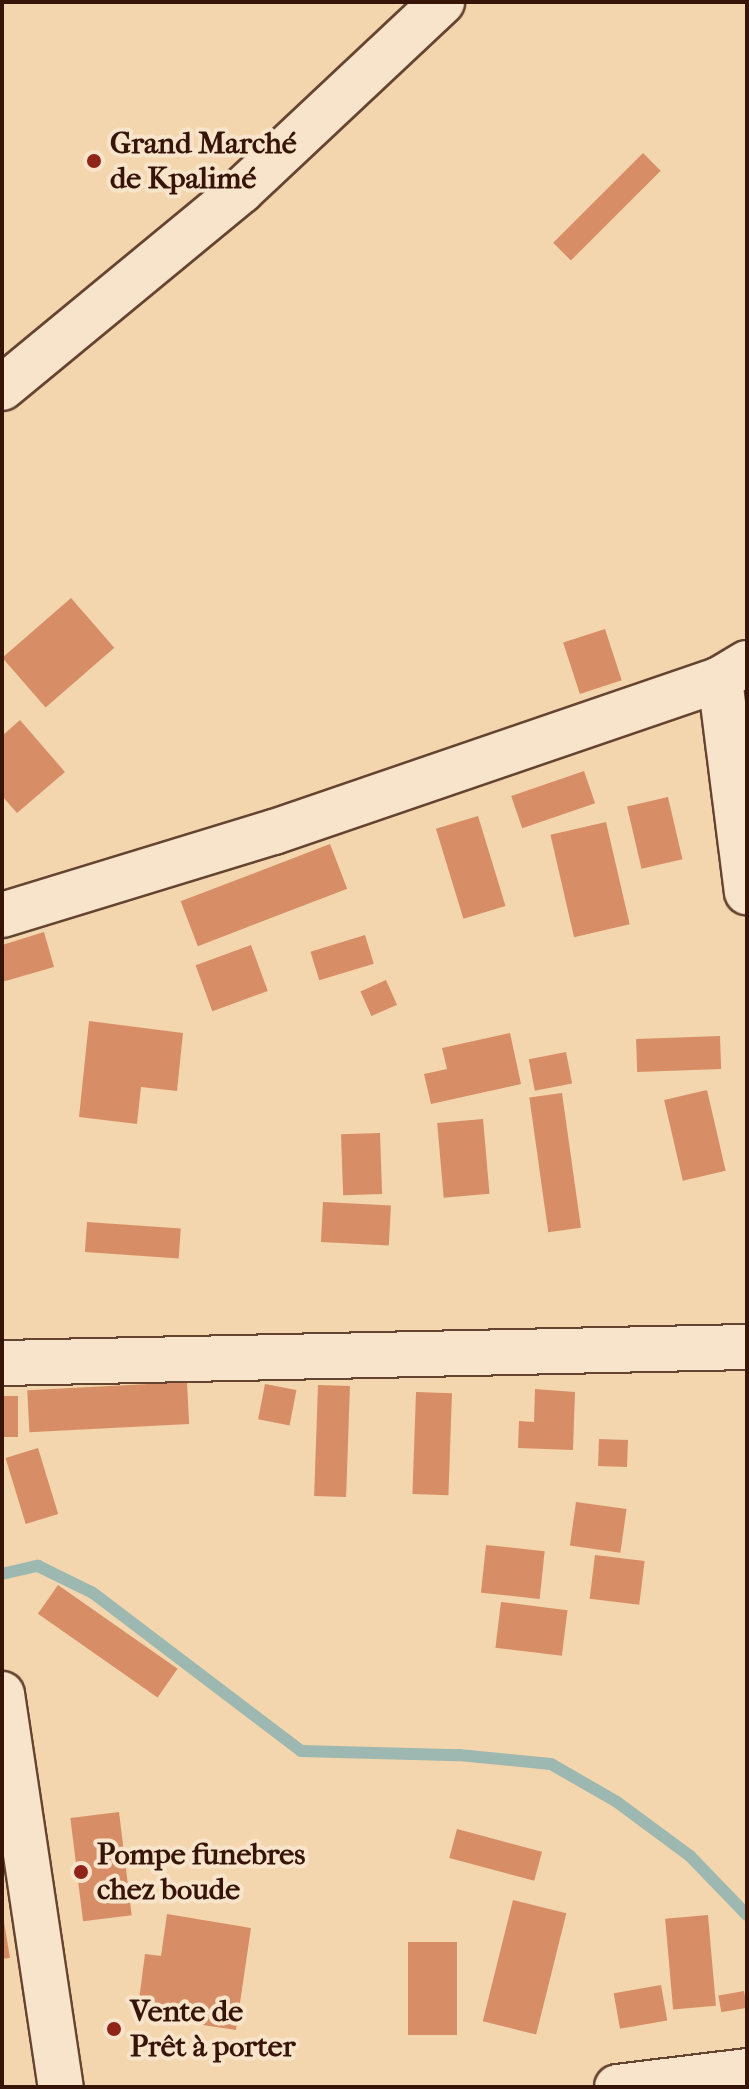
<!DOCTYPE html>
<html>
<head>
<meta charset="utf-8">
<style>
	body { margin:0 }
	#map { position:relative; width:749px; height:2089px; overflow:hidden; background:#f3d6ae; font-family:"IM FELL French Canon",serif }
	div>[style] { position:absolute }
	.stream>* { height:12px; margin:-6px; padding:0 6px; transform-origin:6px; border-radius:6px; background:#9db8b0 }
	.building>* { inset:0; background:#d78e66; transform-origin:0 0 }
	.roads { filter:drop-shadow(2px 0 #654431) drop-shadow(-2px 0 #654431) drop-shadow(0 2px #654431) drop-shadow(0 -2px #654431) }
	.minor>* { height:44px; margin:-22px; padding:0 22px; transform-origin:22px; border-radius:22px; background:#f7e4ca }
	.dots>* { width:22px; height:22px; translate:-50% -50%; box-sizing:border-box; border:4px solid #f7e4ca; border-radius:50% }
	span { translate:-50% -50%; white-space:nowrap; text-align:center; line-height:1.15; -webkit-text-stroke:8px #f7e4ca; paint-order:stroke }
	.poi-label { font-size:30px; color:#361407; font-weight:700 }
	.left { translate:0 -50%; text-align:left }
	.frame { position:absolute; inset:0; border:4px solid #361407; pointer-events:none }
</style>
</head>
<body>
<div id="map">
	<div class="stream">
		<div style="left:2px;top:1574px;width:37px;rotate:-13deg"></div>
		<div style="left:38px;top:1566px;width:61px;rotate:26.1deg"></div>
		<div style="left:93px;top:1593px;width:261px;rotate:37.2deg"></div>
		<div style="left:301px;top:1751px;width:158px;rotate:1.5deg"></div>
		<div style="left:459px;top:1755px;width:92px;rotate:5.6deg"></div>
		<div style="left:551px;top:1764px;width:76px;rotate:29.9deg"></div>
		<div style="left:617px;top:1802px;width:91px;rotate:36.5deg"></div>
		<div style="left:690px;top:1856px;width:82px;rotate:46deg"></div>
	</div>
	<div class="building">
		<div style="left:643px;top:153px;width:25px;height:127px;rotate:45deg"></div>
		<div style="left:71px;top:598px;width:66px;height:91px;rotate:49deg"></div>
		<div style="left:605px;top:629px;width:54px;height:44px;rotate:72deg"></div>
		<div style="clip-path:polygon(20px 720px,65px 772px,17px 813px,2px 796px,2px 736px)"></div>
		<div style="left:584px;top:771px;width:34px;height:77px;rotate:71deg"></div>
		<div style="left:668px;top:797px;width:64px;height:42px;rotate:77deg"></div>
		<div style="left:478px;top:816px;width:94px;height:44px;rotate:73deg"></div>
		<div style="left:606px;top:822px;width:105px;height:57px;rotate:77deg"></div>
		<div style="left:330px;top:844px;width:48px;height:160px;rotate:69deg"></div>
		<div style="clip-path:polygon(44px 932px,54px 967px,2px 982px,2px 945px)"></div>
		<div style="left:365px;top:935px;width:30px;height:57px;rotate:73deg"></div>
		<div style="left:251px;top:945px;width:49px;height:59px;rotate:70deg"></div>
		<div style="left:386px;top:980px;width:27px;height:28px;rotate:66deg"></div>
		<div style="clip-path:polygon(89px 1021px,183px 1033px,177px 1091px,141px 1087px,137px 1124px,79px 1117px)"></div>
		<div style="clip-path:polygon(510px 1033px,521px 1084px,431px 1104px,424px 1074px,447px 1069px,442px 1048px)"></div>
		<div style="left:720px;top:1036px;width:33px;height:84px;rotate:88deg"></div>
		<div style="left:566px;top:1052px;width:32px;height:38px;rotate:79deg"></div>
		<div style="left:707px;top:1090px;width:83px;height:44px;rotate:77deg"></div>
		<div style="left:562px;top:1093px;width:136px;height:33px;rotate:82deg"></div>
		<div style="left:483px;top:1119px;width:75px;height:46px;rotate:85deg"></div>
		<div style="left:380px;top:1133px;width:61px;height:39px;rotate:88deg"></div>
		<div style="left:323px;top:1202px;width:68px;height:40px;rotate:3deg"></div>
		<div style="left:87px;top:1222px;width:94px;height:30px;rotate:4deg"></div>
		<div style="left:187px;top:1382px;width:42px;height:160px;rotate:87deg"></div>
		<div style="left:265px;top:1384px;width:32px;height:36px;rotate:11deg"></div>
		<div style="left:318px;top:1385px;width:32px;height:111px;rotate:2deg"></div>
		<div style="clip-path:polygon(535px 1389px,575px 1392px,573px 1450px,518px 1448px,519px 1421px,534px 1422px)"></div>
		<div style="left:416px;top:1392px;width:36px;height:102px;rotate:2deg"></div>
		<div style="left:2px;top:1396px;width:16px;height:41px"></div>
		<div style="left:599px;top:1439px;width:29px;height:27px;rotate:2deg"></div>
		<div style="left:38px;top:1448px;width:69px;height:34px;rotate:73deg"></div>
		<div style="left:576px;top:1502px;width:51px;height:44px;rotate:8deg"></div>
		<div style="left:486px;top:1545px;width:59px;height:48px;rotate:6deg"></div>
		<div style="left:595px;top:1555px;width:50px;height:44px;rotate:7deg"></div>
		<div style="left:58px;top:1585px;width:146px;height:35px;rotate:35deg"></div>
		<div style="left:501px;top:1602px;width:67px;height:46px;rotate:7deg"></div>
		<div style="left:119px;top:1812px;width:104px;height:49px;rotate:83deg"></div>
		<div style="left:457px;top:1829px;width:88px;height:30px;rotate:15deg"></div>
		<div style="left:513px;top:1900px;width:55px;height:125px;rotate:14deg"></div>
		<div style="clip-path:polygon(2px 1910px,10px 1958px,2px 1959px)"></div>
		<div style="clip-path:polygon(167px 1914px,251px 1928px,236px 2030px,137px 2015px,145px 1954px,161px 1956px)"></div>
		<div style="left:708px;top:1915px;width:91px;height:43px;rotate:85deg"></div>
		<div style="left:408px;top:1942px;width:49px;height:93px"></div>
		<div style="left:661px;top:1985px;width:36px;height:48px;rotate:80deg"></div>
		<div style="left:744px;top:1991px;width:17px;height:26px;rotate:80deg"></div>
	</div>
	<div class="roads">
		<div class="minor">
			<div style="left:2px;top:388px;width:310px;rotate:-39.5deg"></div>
			<div style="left:241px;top:191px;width:276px;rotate:-43.2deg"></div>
			<div style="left:720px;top:679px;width:215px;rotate:82.8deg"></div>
			<div style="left:2px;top:915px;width:284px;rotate:-17deg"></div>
			<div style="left:274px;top:832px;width:472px;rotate:-18.9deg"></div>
			<div style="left:720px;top:679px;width:31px;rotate:-31deg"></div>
			<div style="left:2px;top:1363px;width:745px;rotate:-1.23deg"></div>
			<div style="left:2px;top:1694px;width:397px;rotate:81.5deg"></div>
			<div style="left:617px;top:2087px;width:131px;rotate:-7deg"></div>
		</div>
	</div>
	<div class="dots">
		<div style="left:94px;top:161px;background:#8f2418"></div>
		<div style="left:81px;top:1872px;background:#8f2418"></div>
		<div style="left:114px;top:2029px;background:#8f2418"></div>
	</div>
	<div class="poi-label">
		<span class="left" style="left:110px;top:161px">Grand Marché<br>de Kpalimé</span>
		<span class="left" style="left:97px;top:1872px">Pompe funebres<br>chez boude</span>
		<span class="left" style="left:130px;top:2029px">Vente de<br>Prêt à porter</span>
	</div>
	<div class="frame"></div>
</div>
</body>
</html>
